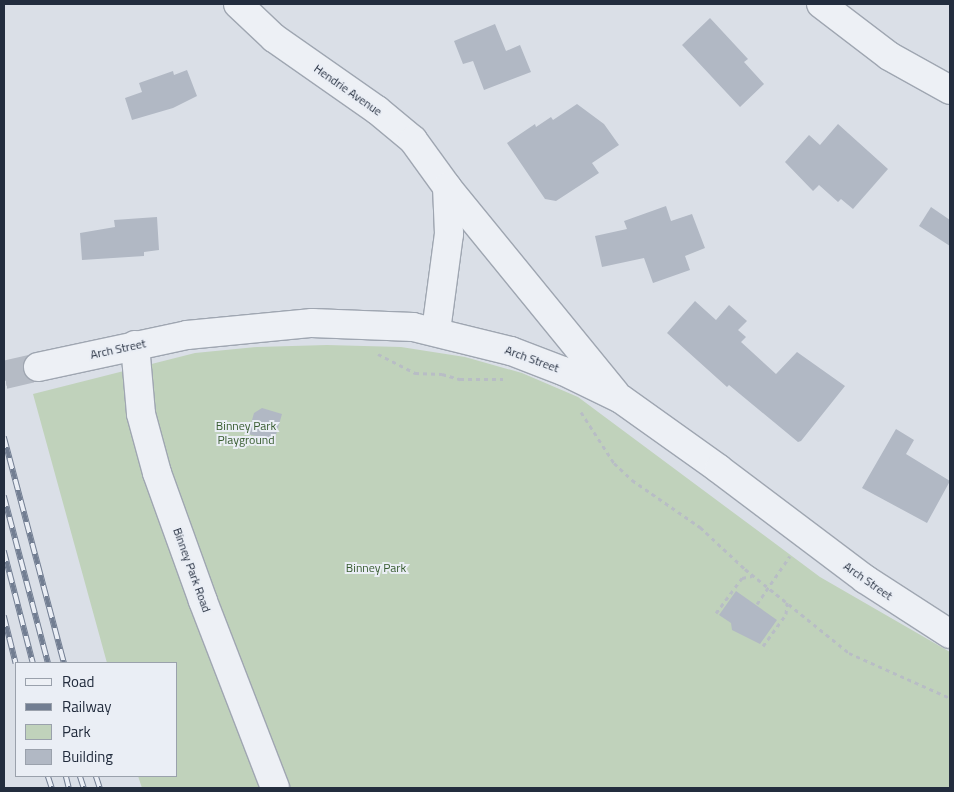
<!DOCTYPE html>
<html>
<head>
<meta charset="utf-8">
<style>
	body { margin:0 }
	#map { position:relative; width:954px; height:792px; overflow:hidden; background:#dadfe7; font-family:"Titillium Web",sans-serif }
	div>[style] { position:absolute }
	.green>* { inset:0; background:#c0d2bb }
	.building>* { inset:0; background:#b1b8c4 }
	.minor-tunnel>* { height:28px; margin-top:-14px; transform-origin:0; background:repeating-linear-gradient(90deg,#b5bbc5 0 28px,transparent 0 42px) }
	.path>* { height:3px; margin-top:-1.5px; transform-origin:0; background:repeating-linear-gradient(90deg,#b8bdc5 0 4px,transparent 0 8px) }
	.roads { filter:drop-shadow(1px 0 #9fa6b1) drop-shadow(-1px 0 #9fa6b1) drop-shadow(0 1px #9fa6b1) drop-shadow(0 -1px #9fa6b1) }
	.minor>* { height:28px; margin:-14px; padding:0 14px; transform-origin:14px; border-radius:14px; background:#edf0f5 }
	.rail>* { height:5.5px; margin-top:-2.75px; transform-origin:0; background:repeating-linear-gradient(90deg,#eaeef5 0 11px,#727e92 0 22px); box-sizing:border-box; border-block:1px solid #727e92 }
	span { translate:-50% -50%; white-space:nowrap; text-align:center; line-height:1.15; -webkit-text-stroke:4px #eaeef5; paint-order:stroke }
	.street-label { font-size:12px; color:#232d3e }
	.park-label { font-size:12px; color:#375b2f }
	.frame { position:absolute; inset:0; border:5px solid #232d3e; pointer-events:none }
	.legend { position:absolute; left:15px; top:662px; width:162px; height:115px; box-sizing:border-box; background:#eaeef5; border:1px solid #9aa1ac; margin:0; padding:6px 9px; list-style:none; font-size:15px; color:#232d3e }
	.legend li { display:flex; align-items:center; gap:10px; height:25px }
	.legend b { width:25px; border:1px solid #9aa1ac }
</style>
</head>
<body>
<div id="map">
	<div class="green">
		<div style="clip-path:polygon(327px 345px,401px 347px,465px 357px,522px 373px,578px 397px,820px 577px,950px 652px,950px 788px,142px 788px,138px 776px,176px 776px,176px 663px,107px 663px,33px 394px,195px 353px,257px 347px)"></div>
	</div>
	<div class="building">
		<div style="clip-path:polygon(710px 18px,748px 59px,744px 62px,764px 84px,740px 107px,682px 45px)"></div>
		<div style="clip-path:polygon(495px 24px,506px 51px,520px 45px,531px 72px,484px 90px,473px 61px,463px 64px,454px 41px)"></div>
		<div style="clip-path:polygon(187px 70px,197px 96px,173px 108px,132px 120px,125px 98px,142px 92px,139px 83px,173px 71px,174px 75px)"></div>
		<div style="clip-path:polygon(577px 104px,604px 124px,619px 145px,592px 163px,599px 173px,556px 201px,545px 199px,507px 143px,535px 124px,536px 127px,551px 117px,553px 120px)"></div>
		<div style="clip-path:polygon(838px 124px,888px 169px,853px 209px,841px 199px,838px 202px,819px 185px,813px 191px,785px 162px,809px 135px,820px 145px)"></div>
		<div style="clip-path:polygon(666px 206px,671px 221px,692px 214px,705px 248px,685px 256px,690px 270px,653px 283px,644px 258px,602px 267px,595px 236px,627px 229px,624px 221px)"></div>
		<div style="clip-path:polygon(931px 207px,950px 220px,950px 246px,919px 226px)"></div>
		<div style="clip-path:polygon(157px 217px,159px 250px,144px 252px,144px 256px,82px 260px,80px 233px,115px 227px,114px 220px)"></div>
		<div style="clip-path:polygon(695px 301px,716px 320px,729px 305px,747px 321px,738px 330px,746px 337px,741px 342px,776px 374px,797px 352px,845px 386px,801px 441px,798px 442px,729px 385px,727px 387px,667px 333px)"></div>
		<div style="clip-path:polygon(262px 408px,282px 414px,276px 435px,269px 439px,248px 434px,254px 413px)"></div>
		<div style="clip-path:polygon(896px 429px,914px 440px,906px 454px,950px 481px,927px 523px,862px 488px)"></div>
		<div style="clip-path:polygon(736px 591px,777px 620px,760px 644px,732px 630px,731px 623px,719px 615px)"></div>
	</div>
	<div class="minor-tunnel">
		<div style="left:4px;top:375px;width:35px;rotate:-13deg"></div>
	</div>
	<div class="path">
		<div style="left:378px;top:354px;width:42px;rotate:27.2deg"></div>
		<div style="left:415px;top:373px;width:27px;rotate:2deg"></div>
		<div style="left:442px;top:374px;width:19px;rotate:16deg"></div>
		<div style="left:460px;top:379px;width:43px"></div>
		<div style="left:581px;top:412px;width:61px;rotate:57.1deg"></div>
		<div style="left:614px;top:463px;width:25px;rotate:43deg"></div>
		<div style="left:632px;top:480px;width:83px;rotate:34.7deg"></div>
		<div style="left:700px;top:527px;width:62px;rotate:43deg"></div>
		<div style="left:745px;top:569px;width:134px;rotate:38.9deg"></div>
		<div style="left:849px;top:653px;width:111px;rotate:24deg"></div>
		<div style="left:757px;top:604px;width:58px;rotate:-55.5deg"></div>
		<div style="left:716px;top:613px;width:44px;rotate:-53.4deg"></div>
		<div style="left:742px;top:578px;width:10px;rotate:-11deg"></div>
		<div style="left:763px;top:646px;width:39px;rotate:-54deg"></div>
		<div style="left:786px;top:614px;width:12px;rotate:-85deg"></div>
	</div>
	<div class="roads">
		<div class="minor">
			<div style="left:238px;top:4px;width:50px;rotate:43.4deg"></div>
			<div style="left:274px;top:38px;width:126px;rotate:35deg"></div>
			<div style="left:377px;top:110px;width:47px;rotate:39.8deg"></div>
			<div style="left:413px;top:140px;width:58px;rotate:54.1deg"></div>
			<div style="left:447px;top:187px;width:266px;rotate:50.8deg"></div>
			<div style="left:821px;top:4px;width:86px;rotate:37.4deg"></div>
			<div style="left:889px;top:56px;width:70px;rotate:29.1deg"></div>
			<div style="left:436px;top:331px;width:98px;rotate:-82.4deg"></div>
			<div style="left:449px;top:234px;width:47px;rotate:-92.4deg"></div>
			<div style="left:135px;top:345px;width:69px;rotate:85deg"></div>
			<div style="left:141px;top:414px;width:61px;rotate:74.8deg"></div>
			<div style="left:157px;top:473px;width:136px;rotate:70.2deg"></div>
			<div style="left:203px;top:601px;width:200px;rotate:68.9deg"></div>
			<div style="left:38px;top:367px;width:152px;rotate:-12.1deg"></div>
			<div style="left:187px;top:335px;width:126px;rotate:-5.5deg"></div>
			<div style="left:312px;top:323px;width:101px;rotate:2.3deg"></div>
			<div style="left:413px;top:327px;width:101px;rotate:13.8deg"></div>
			<div style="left:511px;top:351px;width:56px;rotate:21deg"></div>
			<div style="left:563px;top:371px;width:64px;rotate:25.8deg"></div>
			<div style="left:621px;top:399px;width:120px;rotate:35.5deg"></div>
			<div style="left:719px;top:469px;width:183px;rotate:37deg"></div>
			<div style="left:865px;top:579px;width:101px;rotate:32.9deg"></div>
		</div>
	</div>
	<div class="rail">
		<div style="left:4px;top:437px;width:234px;rotate:75.1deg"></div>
		<div style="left:4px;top:496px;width:173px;rotate:75.2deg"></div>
		<div style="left:4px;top:551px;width:116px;rotate:75.5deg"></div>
		<div style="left:4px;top:616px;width:49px;rotate:76deg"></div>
		<div style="left:48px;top:776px;width:13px;rotate:72deg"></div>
		<div style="left:66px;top:776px;width:12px;rotate:76deg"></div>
		<div style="left:80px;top:776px;width:13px;rotate:72deg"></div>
		<div style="left:96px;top:776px;width:13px;rotate:72deg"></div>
	</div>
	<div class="street-label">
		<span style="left:348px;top:90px;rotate:35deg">Hendrie Avenue</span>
		<span style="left:118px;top:349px;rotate:-12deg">Arch Street</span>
		<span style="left:532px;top:359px;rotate:20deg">Arch Street</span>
		<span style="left:192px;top:570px;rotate:70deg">Binney Park Road</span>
		<span style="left:868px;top:581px;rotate:35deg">Arch Street</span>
	</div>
	<div class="park-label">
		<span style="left:246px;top:433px">Binney Park<br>Playground</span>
		<span style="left:376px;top:568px">Binney Park</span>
	</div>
	<div class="frame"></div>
	<ul class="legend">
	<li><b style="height:6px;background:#edf0f5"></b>Road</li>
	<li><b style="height:6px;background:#727e92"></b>Railway</li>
	<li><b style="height:14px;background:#c0d2bb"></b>Park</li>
	<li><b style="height:14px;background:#b1b8c4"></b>Building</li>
	</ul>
</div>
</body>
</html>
